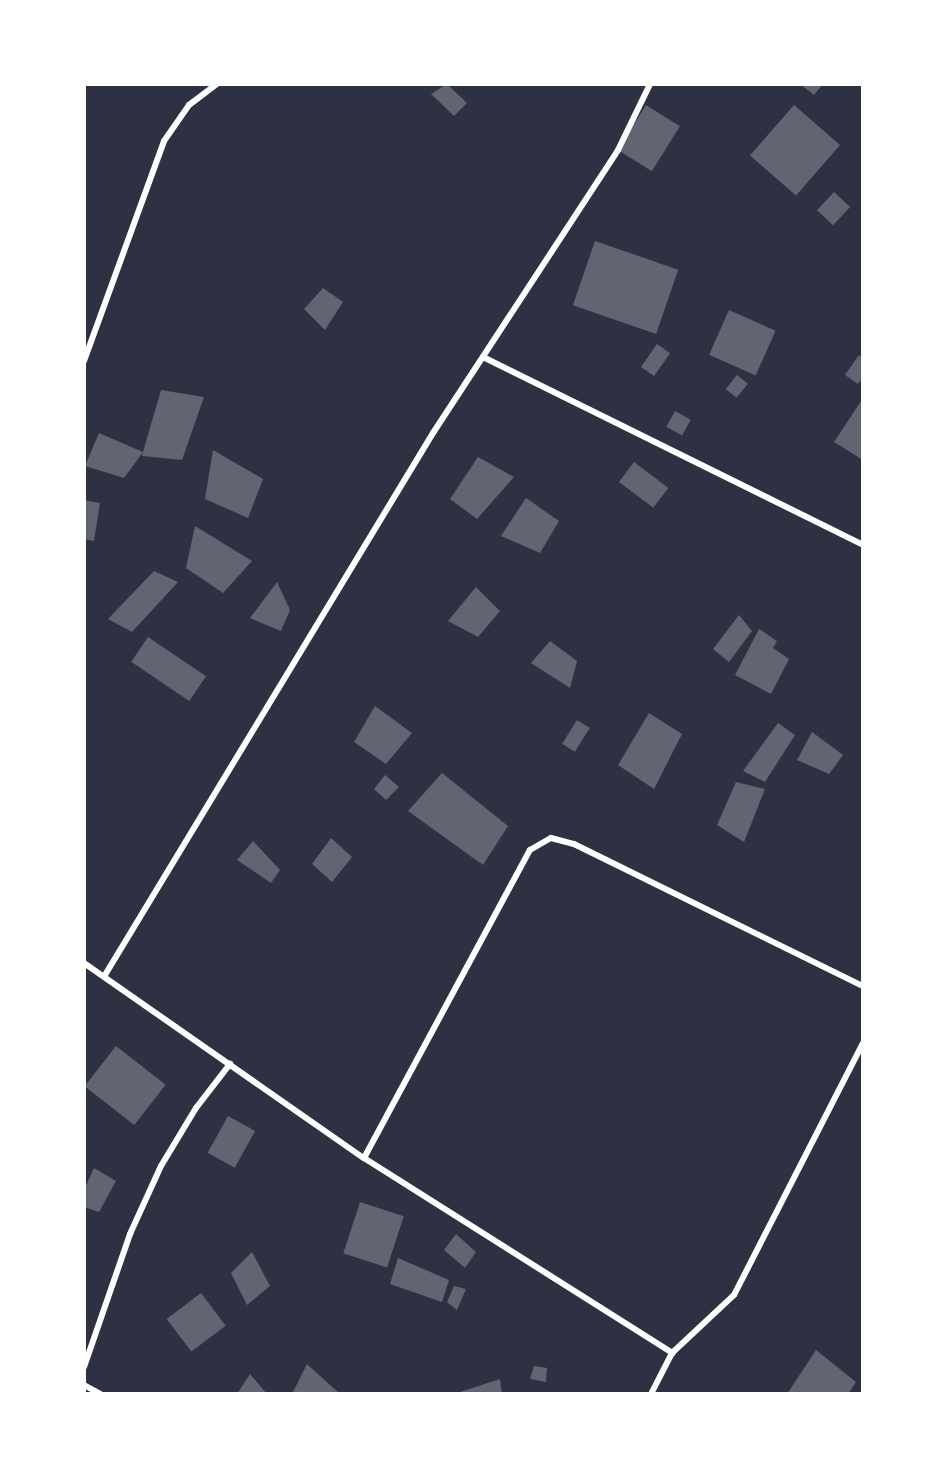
<!DOCTYPE html>
<html>
<head>
<meta charset="utf-8">
<style>
	body { margin:0 }
	#map { position:relative; width:947px; height:1478px; overflow:hidden; background:#2d3142; font-family:Ubuntu,sans-serif }
	div>[style] { position:absolute }
	.building>* { inset:0; background:#626471; transform-origin:0 0 }
	.minor>* { height:6px; margin:-3px; padding:0 3px; transform-origin:3px; border-radius:3px; background:#fff }
	span { translate:-50% -50%; white-space:nowrap; text-align:center; line-height:1.15; -webkit-text-stroke:6px #fff; paint-order:stroke }
	.frame { position:absolute; inset:0; border:86px solid #fff; pointer-events:none }
</style>
</head>
<body>
<div id="map">
	<div class="building">
		<div style="clip-path:polygon(447px 84px,467px 103px,454px 116px,431px 94px)"></div>
		<div style="clip-path:polygon(800px 84px,823px 84px,814px 95px)"></div>
		<div style="left:646px;top:105px;width:40px;height:53px;rotate:32deg"></div>
		<div style="left:794px;top:105px;width:61px;height:67px;rotate:41deg"></div>
		<div style="left:834px;top:192px;width:22px;height:25px;rotate:43deg"></div>
		<div style="left:595px;top:241px;width:88px;height:68px;rotate:19deg"></div>
		<div style="clip-path:polygon(323px 288px,343px 302px,325px 330px,304px 309px)"></div>
		<div style="left:729px;top:310px;width:51px;height:49px;rotate:24deg"></div>
		<div style="left:657px;top:344px;width:16px;height:28px;rotate:35deg"></div>
		<div style="clip-path:polygon(859px 355px,863px 358px,863px 377px,858px 384px,845px 375px)"></div>
		<div style="left:737px;top:375px;width:14px;height:18px;rotate:39deg"></div>
		<div style="clip-path:polygon(161px 390px,204px 397px,182px 460px,142px 456px,143px 452px,124px 478px,85px 466px,99px 433px,143px 452px)"></div>
		<div style="clip-path:polygon(863px 398px,863px 460px,834px 442px)"></div>
		<div style="left:675px;top:411px;width:18px;height:18px;rotate:29deg"></div>
		<div style="clip-path:polygon(213px 450px,263px 479px,248px 518px,205px 499px)"></div>
		<div style="clip-path:polygon(478px 457px,514px 477px,477px 519px,450px 499px)"></div>
		<div style="left:634px;top:462px;width:43px;height:25px;rotate:37deg"></div>
		<div style="clip-path:polygon(526px 498px,559px 521px,540px 553px,501px 536px)"></div>
		<div style="clip-path:polygon(84px 500px,100px 503px,94px 541px,84px 539px)"></div>
		<div style="clip-path:polygon(195px 526px,252px 561px,223px 593px,186px 568px)"></div>
		<div style="clip-path:polygon(154px 571px,178px 582px,132px 632px,108px 619px)"></div>
		<div style="clip-path:polygon(277px 582px,290px 610px,281px 631px,250px 618px)"></div>
		<div style="clip-path:polygon(476px 587px,500px 611px,478px 637px,448px 621px)"></div>
		<div style="clip-path:polygon(739px 615px,752px 631px,729px 662px,713px 649px)"></div>
		<div style="clip-path:polygon(759px 629px,777px 641px,773px 648px,789px 659px,771px 694px,735px 675px)"></div>
		<div style="left:148px;top:637px;width:70px;height:30px;rotate:34deg"></div>
		<div style="clip-path:polygon(550px 641px,577px 661px,570px 688px,531px 663px)"></div>
		<div style="clip-path:polygon(375px 706px,412px 733px,386px 764px,354px 742px)"></div>
		<div style="clip-path:polygon(649px 713px,682px 734px,654px 789px,618px 765px)"></div>
		<div style="left:577px;top:720px;width:15px;height:28px;rotate:32deg"></div>
		<div style="clip-path:polygon(778px 723px,795px 735px,765px 782px,743px 771px)"></div>
		<div style="clip-path:polygon(812px 732px,843px 755px,829px 774px,797px 760px)"></div>
		<div style="clip-path:polygon(442px 773px,508px 826px,483px 865px,408px 811px)"></div>
		<div style="clip-path:polygon(385px 775px,399px 787px,386px 800px,374px 789px)"></div>
		<div style="clip-path:polygon(736px 782px,765px 789px,744px 842px,717px 825px)"></div>
		<div style="clip-path:polygon(331px 838px,352px 857px,332px 882px,312px 864px)"></div>
		<div style="clip-path:polygon(253px 841px,280px 870px,271px 883px,237px 860px)"></div>
		<div style="left:116px;top:1046px;width:63px;height:51px;rotate:38deg"></div>
		<div style="left:228px;top:1116px;width:31px;height:42px;rotate:29deg"></div>
		<div style="clip-path:polygon(94px 1168px,116px 1181px,99px 1212px,84px 1207px,84px 1190px)"></div>
		<div style="left:360px;top:1202px;width:46px;height:54px;rotate:18deg"></div>
		<div style="clip-path:polygon(456px 1234px,476px 1252px,465px 1268px,444px 1250px)"></div>
		<div style="clip-path:polygon(252px 1252px,270px 1286px,247px 1305px,231px 1273px)"></div>
		<div style="clip-path:polygon(398px 1258px,449px 1280px,442px 1302px,390px 1284px)"></div>
		<div style="clip-path:polygon(454px 1286px,466px 1289px,457px 1310px,447px 1302px)"></div>
		<div style="left:201px;top:1293px;width:41px;height:43px;rotate:53deg"></div>
		<div style="clip-path:polygon(816px 1350px,856px 1382px,848px 1394px,787px 1394px)"></div>
		<div style="clip-path:polygon(307px 1364px,340px 1394px,292px 1394px)"></div>
		<div style="clip-path:polygon(534px 1366px,547px 1368px,546px 1382px,530px 1379px)"></div>
		<div style="clip-path:polygon(250px 1374px,267px 1394px,237px 1394px)"></div>
		<div style="clip-path:polygon(500px 1379px,502px 1394px,454px 1394px)"></div>
	</div>
	<div class="minor">
		<div style="left:483px;top:357px;width:424px;rotate:26.3deg"></div>
		<div style="left:84px;top:361px;width:234px;rotate:-70deg"></div>
		<div style="left:164px;top:141px;width:44px;rotate:-55.2deg"></div>
		<div style="left:189px;top:105px;width:35px;rotate:-37deg"></div>
		<div style="left:84px;top:963px;width:341px;rotate:34.9deg"></div>
		<div style="left:364px;top:1158px;width:365px;rotate:32.3deg"></div>
		<div style="left:105px;top:975px;width:634px;rotate:-58.82deg"></div>
		<div style="left:433px;top:433px;width:338px;rotate:-56.8deg"></div>
		<div style="left:618px;top:150px;width:73px;rotate:-64.1deg"></div>
		<div style="left:364px;top:1158px;width:350px;rotate:-61.7deg"></div>
		<div style="left:530px;top:850px;width:24px;rotate:-30deg"></div>
		<div style="left:551px;top:838px;width:24px;rotate:15deg"></div>
		<div style="left:574px;top:844px;width:322px;rotate:26.2deg"></div>
		<div style="left:84px;top:1367px;width:141px;rotate:-70.9deg"></div>
		<div style="left:130px;top:1234px;width:75px;rotate:-65.5deg"></div>
		<div style="left:161px;top:1166px;width:68px;rotate:-58.9deg"></div>
		<div style="left:196px;top:1108px;width:56px;rotate:-52.3deg"></div>
		<div style="left:84px;top:1385px;width:18px;rotate:29deg"></div>
		<div style="left:651px;top:1394px;width:46px;rotate:-62.9deg"></div>
		<div style="left:672px;top:1353px;width:85px;rotate:-43.1deg"></div>
		<div style="left:734px;top:1295px;width:283px;rotate:-62.9deg"></div>
	</div>
	<div class="frame"></div>
</div>
</body>
</html>
